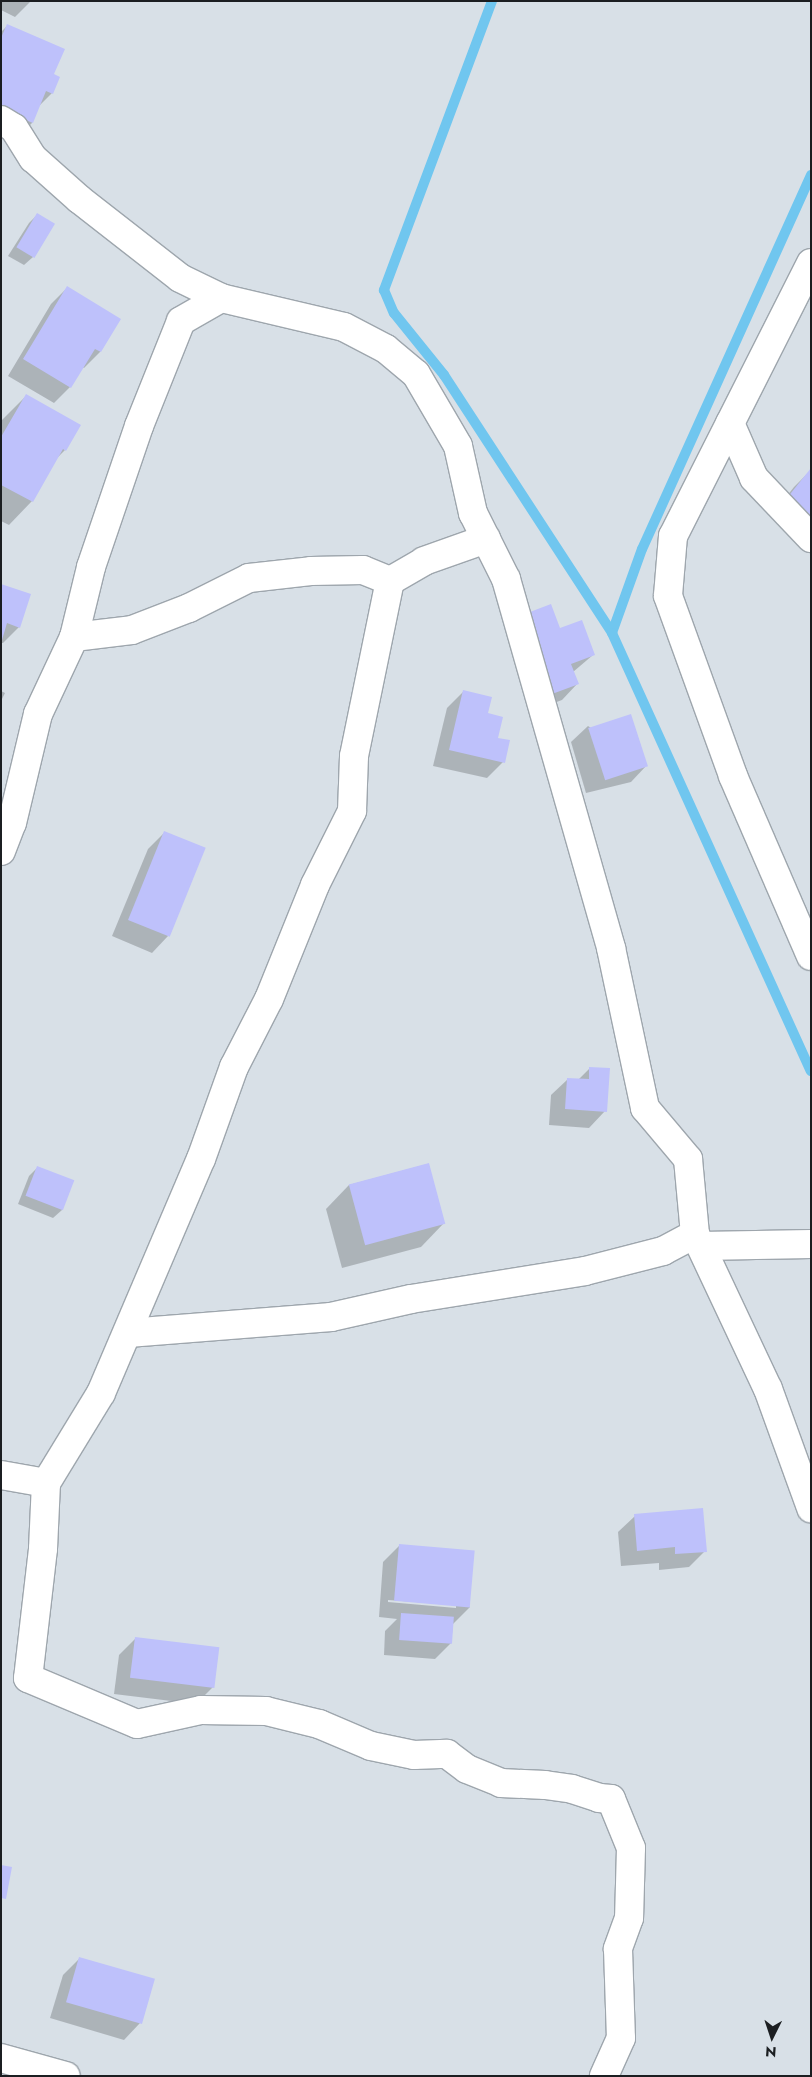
<!DOCTYPE html>
<html>
<head>
<meta charset="utf-8">
<style>
	body { margin:0 }
	#map { position:relative; width:812px; height:2077px; overflow:hidden; background:#d8e0e7; font-family:Jost,sans-serif }
	div>[style] { position:absolute }
	.shadow>* { inset:0; background:#0003 }
	.stream>* { height:10px; margin:-5px; padding:0 5px; transform-origin:5px; border-radius:5px; background:#70c6ef }
	.building>* { inset:0; background:#bec1fb; transform-origin:0 0 }
	.roads { filter:drop-shadow(1px 0 #9ea6ad) drop-shadow(-1px 0 #9ea6ad) drop-shadow(0 1px #9ea6ad) drop-shadow(0 -1px #9ea6ad) }
	.street>* { height:28px; margin:-14px; padding:0 14px; transform-origin:14px; border-radius:14px; background:#fff }
	span { translate:-50% -50%; white-space:nowrap; text-align:center; line-height:1.15; -webkit-text-stroke:5px #d8e0e7; paint-order:stroke }
	.frame { position:absolute; inset:0; border:2px solid #1b1e21; pointer-events:none }
	.north { position:absolute; left:747px; top:2012px; width:50px; height:50px; -webkit-text-stroke:4px #d8e0e7; paint-order:stroke; rotate:184deg; font-size:14px; font-weight:700; line-height:20px; text-align:center; color:#1b1e21 }
	.north::after { content:''; display:block; margin:auto; width:18px; height:22px; background:#1b1e21; clip-path:polygon(50% 0,100% 100%,50% 72%,0 100%) }
</style>
</head>
<body>
<div id="map">
	<div class="shadow">
		<div style="clip-path:polygon(1px 1px,31px 1px,15px 17px,1px 10px)"></div>
		<div style="clip-path:polygon(7px 26px,52px 75px,52px 93px,38px 107px,32px 123px,16px 139px,1px 133px,1px 32px)"></div>
		<div style="clip-path:polygon(37px 215px,53px 224px,33px 257px,24px 265px,8px 256px,29px 223px)"></div>
		<div style="clip-path:polygon(67px 288px,119px 319px,100px 352px,84px 368px,82px 367px,70px 387px,54px 403px,8px 376px,51px 304px)"></div>
		<div style="clip-path:polygon(26px 396px,65px 450px,54px 461px,32px 501px,9px 525px,1px 521px,1px 421px)"></div>
		<div style="clip-path:polygon(810px 471px,811px 471px,811px 545px,772px 515px,794px 487px)"></div>
		<div style="clip-path:polygon(1px 585px,19px 627px,3px 643px,1px 643px)"></div>
		<div style="clip-path:polygon(523px 616px,559px 629px,593px 655px,573px 672px,578px 683px,562px 700px,535px 710px,506px 633px)"></div>
		<div style="clip-path:polygon(1px 691px,5px 693px,1px 701px)"></div>
		<div style="clip-path:polygon(463px 692px,486px 714px,503px 762px,487px 778px,433px 766px,447px 708px)"></div>
		<div style="clip-path:polygon(588px 726px,647px 765px,631px 782px,586px 793px,571px 742px)"></div>
		<div style="clip-path:polygon(164px 833px,168px 936px,152px 953px,112px 936px,148px 849px)"></div>
		<div style="clip-path:polygon(590px 1068px,605px 1111px,589px 1128px,549px 1125px,551px 1095px,568px 1079px,578px 1080px)"></div>
		<div style="clip-path:polygon(428px 1164px,444px 1223px,421px 1247px,342px 1268px,326px 1209px,349px 1185px)"></div>
		<div style="clip-path:polygon(37px 1168px,72px 1181px,62px 1210px,53px 1218px,18px 1204px,29px 1176px)"></div>
		<div style="clip-path:polygon(635px 1516px,705px 1551px,689px 1567px,659px 1570px,659px 1563px,621px 1566px,618px 1532px)"></div>
		<div style="clip-path:polygon(evenodd,400px 1545px,470px 1607px,453px 1624px,451px 1643px,435px 1659px,384px 1655px,385px 1631px,397px 1619px,379px 1617px,383px 1562px,400px 1545px,388px 1600px,456px 1605px,456px 1608px,388px 1602px,388px 1600px)"></div>
		<div style="clip-path:polygon(135px 1639px,213px 1687px,196px 1704px,114px 1694px,119px 1655px)"></div>
		<div style="clip-path:polygon(79px 1959px,140px 2023px,124px 2040px,50px 2018px,63px 1975px)"></div>
	</div>
	<div class="stream">
		<div style="left:492px;top:1px;width:309px;rotate:110.5deg"></div>
		<div style="left:384px;top:290px;width:25px;rotate:67deg"></div>
		<div style="left:394px;top:313px;width:80px;rotate:51.1deg"></div>
		<div style="left:444px;top:375px;width:308px;rotate:56.9deg"></div>
		<div style="left:811px;top:175px;width:410px;rotate:114.3deg"></div>
		<div style="left:642px;top:549px;width:89px;rotate:109.7deg"></div>
		<div style="left:612px;top:633px;width:481px;rotate:65.6deg"></div>
	</div>
	<div class="building">
		<div style="clip-path:polygon(7px 24px,65px 49px,54px 74px,60px 77px,53px 94px,46px 91px,33px 123px,1px 110px,1px 38px)"></div>
		<div style="left:37px;top:213px;width:21px;height:40px;rotate:31deg"></div>
		<div style="clip-path:polygon(67px 286px,121px 319px,101px 352px,95px 349px,71px 388px,23px 359px)"></div>
		<div style="clip-path:polygon(26px 394px,81px 425px,66px 451px,63px 449px,33px 502px,1px 485px,1px 437px)"></div>
		<div style="clip-path:polygon(811px 468px,811px 516px,787px 498px)"></div>
		<div style="clip-path:polygon(1px 584px,31px 594px,20px 628px,7px 623px,2px 640px)"></div>
		<div style="clip-path:polygon(551px 604px,560px 628px,582px 620px,595px 655px,571px 664px,579px 684px,552px 694px,522px 615px)"></div>
		<div style="clip-path:polygon(463px 690px,492px 697px,488px 713px,503px 717px,498px 738px,510px 740px,505px 763px,449px 750px)"></div>
		<div style="left:631px;top:714px;width:55px;height:45px;rotate:72deg"></div>
		<div style="left:164px;top:831px;width:45px;height:96px;rotate:22deg"></div>
		<div style="clip-path:polygon(589px 1067px,610px 1068px,607px 1112px,565px 1109px,567px 1078px,589px 1079px)"></div>
		<div style="left:429px;top:1163px;width:63px;height:83px;rotate:75deg"></div>
		<div style="left:37px;top:1166px;width:40px;height:32px;rotate:21deg"></div>
		<div style="clip-path:polygon(703px 1508px,707px 1552px,675px 1554px,675px 1547px,637px 1551px,634px 1514px)"></div>
		<div style="left:399px;top:1544px;width:76px;height:57px;rotate:5deg"></div>
		<div style="left:401px;top:1613px;width:53px;height:27px;rotate:4deg"></div>
		<div style="left:135px;top:1637px;width:85px;height:41px;rotate:7deg"></div>
		<div style="clip-path:polygon(1px 1865px,12px 1867px,6px 1899px,1px 1898px)"></div>
		<div style="left:79px;top:1957px;width:79px;height:47px;rotate:16deg"></div>
	</div>
	<div class="roads">
		<div class="street">
			<div style="left:1px;top:120px;width:15px;rotate:32deg"></div>
			<div style="left:14px;top:128px;width:36px;rotate:58deg"></div>
			<div style="left:33px;top:158px;width:62px;rotate:41.7deg"></div>
			<div style="left:79px;top:199px;width:128px;rotate:38deg"></div>
			<div style="left:180px;top:278px;width:46px;rotate:26deg"></div>
			<div style="left:221px;top:298px;width:126px;rotate:13.3deg"></div>
			<div style="left:344px;top:327px;width:47px;rotate:27.6deg"></div>
			<div style="left:386px;top:349px;width:39px;rotate:40deg"></div>
			<div style="left:416px;top:374px;width:83px;rotate:59.7deg"></div>
			<div style="left:458px;top:446px;width:69px;rotate:77.4deg"></div>
			<div style="left:473px;top:513px;width:74px;rotate:63.4deg"></div>
			<div style="left:506px;top:579px;width:384px;rotate:74.1deg"></div>
			<div style="left:611px;top:948px;width:164px;rotate:78deg"></div>
			<div style="left:645px;top:1108px;width:67px;rotate:49.9deg"></div>
			<div style="left:688px;top:1159px;width:75px;rotate:84.7deg"></div>
			<div style="left:695px;top:1234px;width:171px;rotate:64.8deg"></div>
			<div style="left:768px;top:1389px;width:127px;rotate:70.1deg"></div>
			<div style="left:811px;top:263px;width:306px;rotate:116.8deg"></div>
			<div style="left:673px;top:536px;width:60px;rotate:94.8deg"></div>
			<div style="left:668px;top:596px;width:191px;rotate:70.1deg"></div>
			<div style="left:733px;top:776px;width:196px;rotate:66.6deg"></div>
			<div style="left:730px;top:423px;width:60px;rotate:66.4deg"></div>
			<div style="left:754px;top:478px;width:83px;rotate:46.5deg"></div>
			<div style="left:74px;top:637px;width:58px;rotate:-6.9deg"></div>
			<div style="left:132px;top:630px;width:61px;rotate:-21.1deg"></div>
			<div style="left:189px;top:608px;width:67px;rotate:-26.6deg"></div>
			<div style="left:249px;top:578px;width:62px;rotate:-6.4deg"></div>
			<div style="left:311px;top:571px;width:52px;rotate:-1.1deg"></div>
			<div style="left:363px;top:570px;width:29px;rotate:22deg"></div>
			<div style="left:1px;top:851px;width:30px;rotate:-69deg"></div>
			<div style="left:12px;top:823px;width:112px;rotate:-76.6deg"></div>
			<div style="left:38px;top:714px;width:85px;rotate:-64.9deg"></div>
			<div style="left:74px;top:637px;width:72px;rotate:-76.3deg"></div>
			<div style="left:91px;top:567px;width:149px;rotate:-71.2deg"></div>
			<div style="left:139px;top:426px;width:113px;rotate:-68.2deg"></div>
			<div style="left:181px;top:321px;width:46px;rotate:-29.9deg"></div>
			<div style="left:701px;top:1246px;width:110px;rotate:-1deg"></div>
			<div style="left:128px;top:1333px;width:204px;rotate:-4.5deg"></div>
			<div style="left:331px;top:1317px;width:82px;rotate:-12.7deg"></div>
			<div style="left:411px;top:1299px;width:176px;rotate:-9.1deg"></div>
			<div style="left:585px;top:1271px;width:81px;rotate:-14.4deg"></div>
			<div style="left:663px;top:1251px;width:36px;rotate:-28deg"></div>
			<div style="left:1px;top:1475px;width:46px;rotate:10.1deg"></div>
			<div style="left:46px;top:1483px;width:66px;rotate:92.6deg"></div>
			<div style="left:43px;top:1549px;width:130px;rotate:96.6deg"></div>
			<div style="left:28px;top:1678px;width:118px;rotate:22.9deg"></div>
			<div style="left:137px;top:1724px;width:66px;rotate:-12.3deg"></div>
			<div style="left:201px;top:1710px;width:65px;rotate:0.9deg"></div>
			<div style="left:266px;top:1711px;width:55px;rotate:13.8deg"></div>
			<div style="left:319px;top:1724px;width:56px;rotate:22.9deg"></div>
			<div style="left:371px;top:1746px;width:44px;rotate:11.8deg"></div>
			<div style="left:414px;top:1755px;width:33px;rotate:-2deg"></div>
			<div style="left:447px;top:1754px;width:25px;rotate:37deg"></div>
			<div style="left:467px;top:1769px;width:37px;rotate:22deg"></div>
			<div style="left:501px;top:1783px;width:44px;rotate:2.6deg"></div>
			<div style="left:545px;top:1785px;width:27px;rotate:8deg"></div>
			<div style="left:572px;top:1789px;width:28px;rotate:18deg"></div>
			<div style="left:599px;top:1798px;width:12px;rotate:5deg"></div>
			<div style="left:611px;top:1799px;width:53px;rotate:67.8deg"></div>
			<div style="left:631px;top:1848px;width:70px;rotate:91.6deg"></div>
			<div style="left:629px;top:1918px;width:33px;rotate:110deg"></div>
			<div style="left:618px;top:1949px;width:89px;rotate:88.1deg"></div>
			<div style="left:621px;top:2038px;width:42px;rotate:114.1deg"></div>
			<div style="left:46px;top:1483px;width:105px;rotate:-58.6deg"></div>
			<div style="left:101px;top:1393px;width:254px;rotate:-66.9deg"></div>
			<div style="left:201px;top:1159px;width:98px;rotate:-70.3deg"></div>
			<div style="left:234px;top:1067px;width:76px;rotate:-62.8deg"></div>
			<div style="left:269px;top:999px;width:123px;rotate:-68deg"></div>
			<div style="left:315px;top:885px;width:83px;rotate:-63.4deg"></div>
			<div style="left:352px;top:811px;width:55px;rotate:-87.9deg"></div>
			<div style="left:354px;top:756px;width:179px;rotate:-78.4deg"></div>
			<div style="left:390px;top:581px;width:39px;rotate:-30deg"></div>
			<div style="left:424px;top:561px;width:66px;rotate:-19.5deg"></div>
			<div style="left:1px;top:2058px;width:67px;rotate:15.5deg"></div>
		</div>
	</div>
	<div class="frame"></div>
	<div class="north">N</div>
</div>
</body>
</html>
